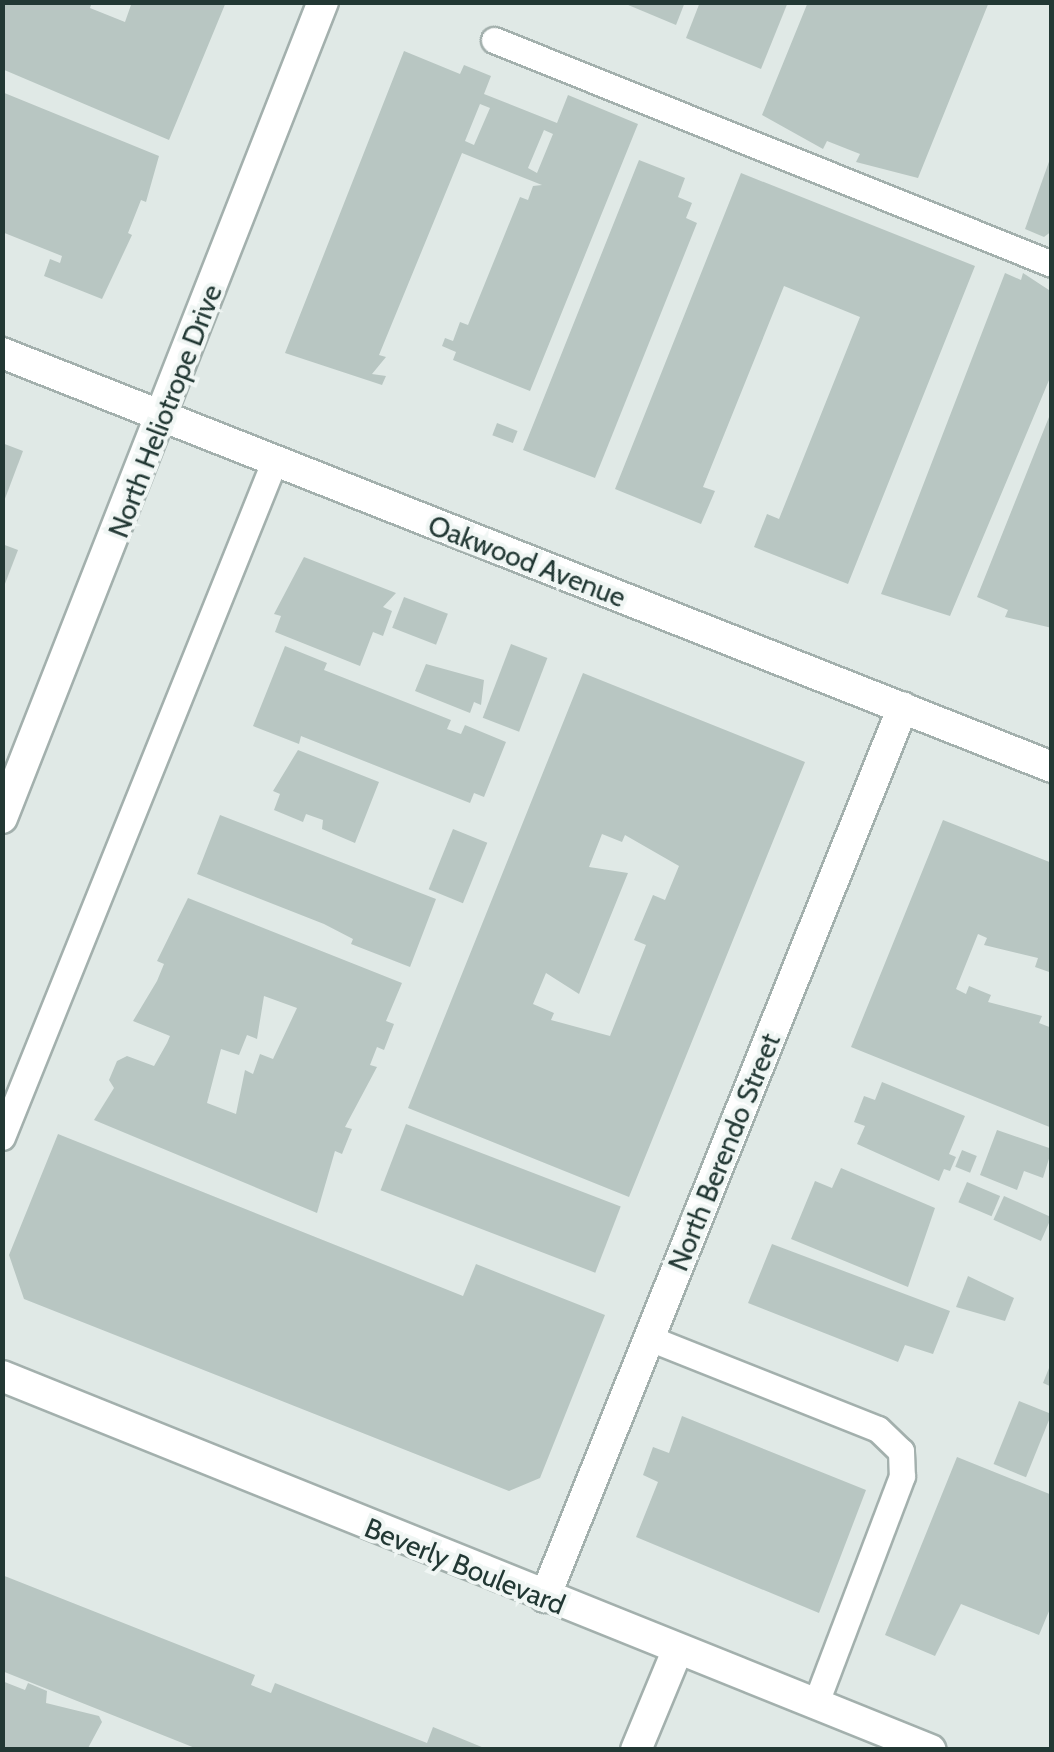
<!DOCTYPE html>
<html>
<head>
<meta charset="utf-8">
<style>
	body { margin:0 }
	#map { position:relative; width:1054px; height:1752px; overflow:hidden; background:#e0e9e6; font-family:Cabin,sans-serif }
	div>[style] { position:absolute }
	.building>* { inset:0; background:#b8c6c2; transform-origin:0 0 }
	.roads { filter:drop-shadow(2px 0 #a3b0ad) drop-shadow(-2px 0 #a3b0ad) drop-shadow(0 2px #a3b0ad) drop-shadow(0 -2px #a3b0ad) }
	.lane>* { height:25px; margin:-12.5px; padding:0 12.5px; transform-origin:12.5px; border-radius:12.5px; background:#fff }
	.street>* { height:30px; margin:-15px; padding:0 15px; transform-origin:15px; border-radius:15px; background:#fff }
	.secondary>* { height:30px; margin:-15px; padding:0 15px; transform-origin:15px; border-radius:15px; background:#fff }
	span { translate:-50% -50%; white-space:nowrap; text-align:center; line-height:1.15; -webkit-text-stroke:8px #f0f6f4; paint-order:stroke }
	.street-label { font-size:28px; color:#223834 }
	.frame { position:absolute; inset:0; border:5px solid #223834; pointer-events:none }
</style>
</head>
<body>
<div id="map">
	<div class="building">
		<div style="clip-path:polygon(2px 2px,92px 2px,90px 8px,125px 22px,132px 2px,226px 2px,169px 140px,2px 69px)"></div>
		<div style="clip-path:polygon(621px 2px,685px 2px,676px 25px)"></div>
		<div style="clip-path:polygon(700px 2px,788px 2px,761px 69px,686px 38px)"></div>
		<div style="clip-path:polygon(808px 2px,989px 2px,918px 178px,856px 162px,860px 154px,827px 141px,823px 149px,762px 115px)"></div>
		<div style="clip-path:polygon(evenodd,404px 51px,460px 74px,464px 65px,491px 76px,484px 94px,557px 123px,568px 95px,638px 124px,530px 391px,453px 360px,456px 352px,442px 346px,445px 338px,453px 341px,460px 322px,468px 325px,520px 197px,528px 200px,533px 186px,542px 185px,462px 153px,379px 355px,386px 357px,372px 374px,386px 376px,382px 385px,285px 353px,404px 51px,480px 104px,490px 108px,474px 145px,465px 141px,480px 104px,404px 51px,544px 130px,553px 134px,537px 173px,528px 168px,544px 130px)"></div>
		<div style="clip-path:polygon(2px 92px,159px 156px,146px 202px,141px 200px,128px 233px,132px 235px,102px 299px,44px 276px,50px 259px,60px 263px,62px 256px,2px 232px)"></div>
		<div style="clip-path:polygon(1051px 156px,1052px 231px,1044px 237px,1025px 229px)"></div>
		<div style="clip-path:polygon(639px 160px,685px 178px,678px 197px,692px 203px,686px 218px,697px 223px,595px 478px,523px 450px)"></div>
		<div style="clip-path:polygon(741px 173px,975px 266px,848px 584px,754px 547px,767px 514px,779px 519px,860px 317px,784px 286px,703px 487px,715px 491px,701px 524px,615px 489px)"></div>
		<div style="clip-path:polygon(1005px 273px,1021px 280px,1023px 273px,1052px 292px,1052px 373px,950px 616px,881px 594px)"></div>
		<div style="clip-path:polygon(1051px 412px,1052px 412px,1052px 628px,1005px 617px,1008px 610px,977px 597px)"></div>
		<div style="left:497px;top:423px;width:22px;height:13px;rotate:21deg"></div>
		<div style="clip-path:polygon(2px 443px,23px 451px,3px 504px,2px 504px)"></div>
		<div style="clip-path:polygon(2px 544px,18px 550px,3px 589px,2px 589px)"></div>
		<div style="clip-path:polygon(304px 557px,396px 593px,383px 607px,392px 611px,383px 636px,373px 632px,360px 666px,275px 632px,281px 616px,274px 614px)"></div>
		<div style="left:404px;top:597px;width:47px;height:33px;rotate:21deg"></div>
		<div style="left:511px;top:644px;width:39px;height:79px;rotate:21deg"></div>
		<div style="clip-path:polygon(285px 646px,327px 663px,324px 670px,451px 720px,447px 729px,461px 734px,465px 725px,506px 742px,484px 797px,474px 793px,470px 803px,301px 736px,299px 744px,253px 726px)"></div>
		<div style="clip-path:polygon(426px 664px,484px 680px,481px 705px,474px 702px,470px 713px,415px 691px)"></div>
		<div style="clip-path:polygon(evenodd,583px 673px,805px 762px,629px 1197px,408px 1108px,583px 673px,602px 834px,622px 842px,625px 835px,679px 866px,665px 900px,653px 895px,634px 940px,646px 945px,610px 1036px,551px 1020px,554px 1013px,533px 1004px,546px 973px,579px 994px,628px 873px,589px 867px,602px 834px)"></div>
		<div style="clip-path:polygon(298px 750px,379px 782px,355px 843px,322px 829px,323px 820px,306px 814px,303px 822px,274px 810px,280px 794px,273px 791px)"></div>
		<div style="clip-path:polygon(220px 815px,436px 899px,410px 967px,351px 944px,353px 939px,324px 924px,197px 874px)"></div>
		<div style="clip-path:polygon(943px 820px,1052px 863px,1052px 973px,1035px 967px,1038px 958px,984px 945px,987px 938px,978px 934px,956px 989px,966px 994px,969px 986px,991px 995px,988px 1002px,1042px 1016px,1039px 1023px,1052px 1028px,1052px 1128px,851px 1047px)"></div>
		<div style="left:453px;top:829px;width:37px;height:65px;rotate:22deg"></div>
		<div style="clip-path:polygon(evenodd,188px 898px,402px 983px,386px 1021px,394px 1024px,384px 1050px,377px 1047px,370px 1065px,377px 1067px,345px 1127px,352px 1129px,342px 1154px,335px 1151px,317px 1213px,94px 1120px,114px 1088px,109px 1080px,117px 1061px,127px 1056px,154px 1066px,167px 1043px,170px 1036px,133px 1021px,157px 981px,164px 964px,157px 961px,188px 898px,264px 996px,297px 1008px,273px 1059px,260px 1054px,253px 1074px,245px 1070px,236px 1114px,207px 1103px,221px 1049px,239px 1055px,247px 1035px,257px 1039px,264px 996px)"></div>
		<div style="clip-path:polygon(882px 1082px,965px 1116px,949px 1154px,956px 1157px,950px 1171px,944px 1169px,939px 1181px,857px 1144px,865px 1126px,854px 1122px,864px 1096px,875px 1100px)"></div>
		<div style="left:406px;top:1124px;width:230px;height:71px;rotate:21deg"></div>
		<div style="clip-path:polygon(997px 1130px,1052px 1149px,1043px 1178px,1024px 1171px,1017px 1190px,980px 1175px)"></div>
		<div style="clip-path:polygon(58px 1134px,463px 1296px,476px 1264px,605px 1315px,540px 1478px,509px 1491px,24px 1299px,9px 1255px)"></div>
		<div style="left:962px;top:1150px;width:16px;height:18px;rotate:22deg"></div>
		<div style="clip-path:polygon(841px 1168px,935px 1208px,908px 1287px,791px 1239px,815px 1181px,832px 1188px)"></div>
		<div style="left:967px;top:1182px;width:36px;height:22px;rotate:23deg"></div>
		<div style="left:1004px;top:1196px;width:52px;height:26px;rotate:24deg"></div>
		<div style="clip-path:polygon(772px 1244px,950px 1311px,933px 1354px,905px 1345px,898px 1362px,748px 1303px)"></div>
		<div style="clip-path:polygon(968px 1276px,1014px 1298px,1005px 1321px,956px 1307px)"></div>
		<div style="clip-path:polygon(1051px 1363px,1052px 1363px,1052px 1387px,1043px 1383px)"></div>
		<div style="left:1019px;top:1401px;width:35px;height:68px;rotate:22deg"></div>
		<div style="clip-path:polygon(682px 1416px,866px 1490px,819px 1613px,636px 1537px,658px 1482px,643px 1475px,653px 1447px,669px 1453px)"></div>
		<div style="clip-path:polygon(957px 1457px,1052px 1495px,1052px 1604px,1039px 1635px,961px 1604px,935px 1656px,885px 1635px)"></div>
		<div style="clip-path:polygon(2px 1575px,255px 1675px,251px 1685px,271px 1693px,275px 1683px,427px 1743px,433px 1727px,489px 1750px,200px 1750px,2px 1671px)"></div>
		<div style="clip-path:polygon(2px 1681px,25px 1690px,28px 1683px,47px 1691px,46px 1703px,99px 1716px,102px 1722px,87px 1750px,2px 1750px)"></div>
	</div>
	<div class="roads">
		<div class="lane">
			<div style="left:494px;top:40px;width:601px;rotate:21.87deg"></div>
			<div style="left:2px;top:1137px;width:728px;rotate:-68.05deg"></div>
			<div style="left:649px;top:1338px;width:246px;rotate:21.7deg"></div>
			<div style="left:878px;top:1429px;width:32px;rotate:44deg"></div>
			<div style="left:901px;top:1451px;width:25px;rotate:88deg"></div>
			<div style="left:902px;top:1476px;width:245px;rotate:110.8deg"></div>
		</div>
		<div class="street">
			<div style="left:2px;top:818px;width:877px;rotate:-68.53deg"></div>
			<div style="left:545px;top:1597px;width:959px;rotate:-68.09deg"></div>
			<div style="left:636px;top:1750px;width:107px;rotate:-67.5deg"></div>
		</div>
		<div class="secondary">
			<div style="left:2px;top:353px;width:1129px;rotate:21.52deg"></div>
			<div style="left:2px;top:1376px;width:1001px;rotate:21.93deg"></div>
		</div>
	</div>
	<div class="street-label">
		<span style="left:165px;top:411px;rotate:-69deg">North Heliotrope Drive</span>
		<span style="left:527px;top:561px;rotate:21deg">Oakwood Avenue</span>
		<span style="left:724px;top:1152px;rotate:-68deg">North Berendo Street</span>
		<span style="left:465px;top:1566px;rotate:22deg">Beverly Boulevard</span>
	</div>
	<div class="frame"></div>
</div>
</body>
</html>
